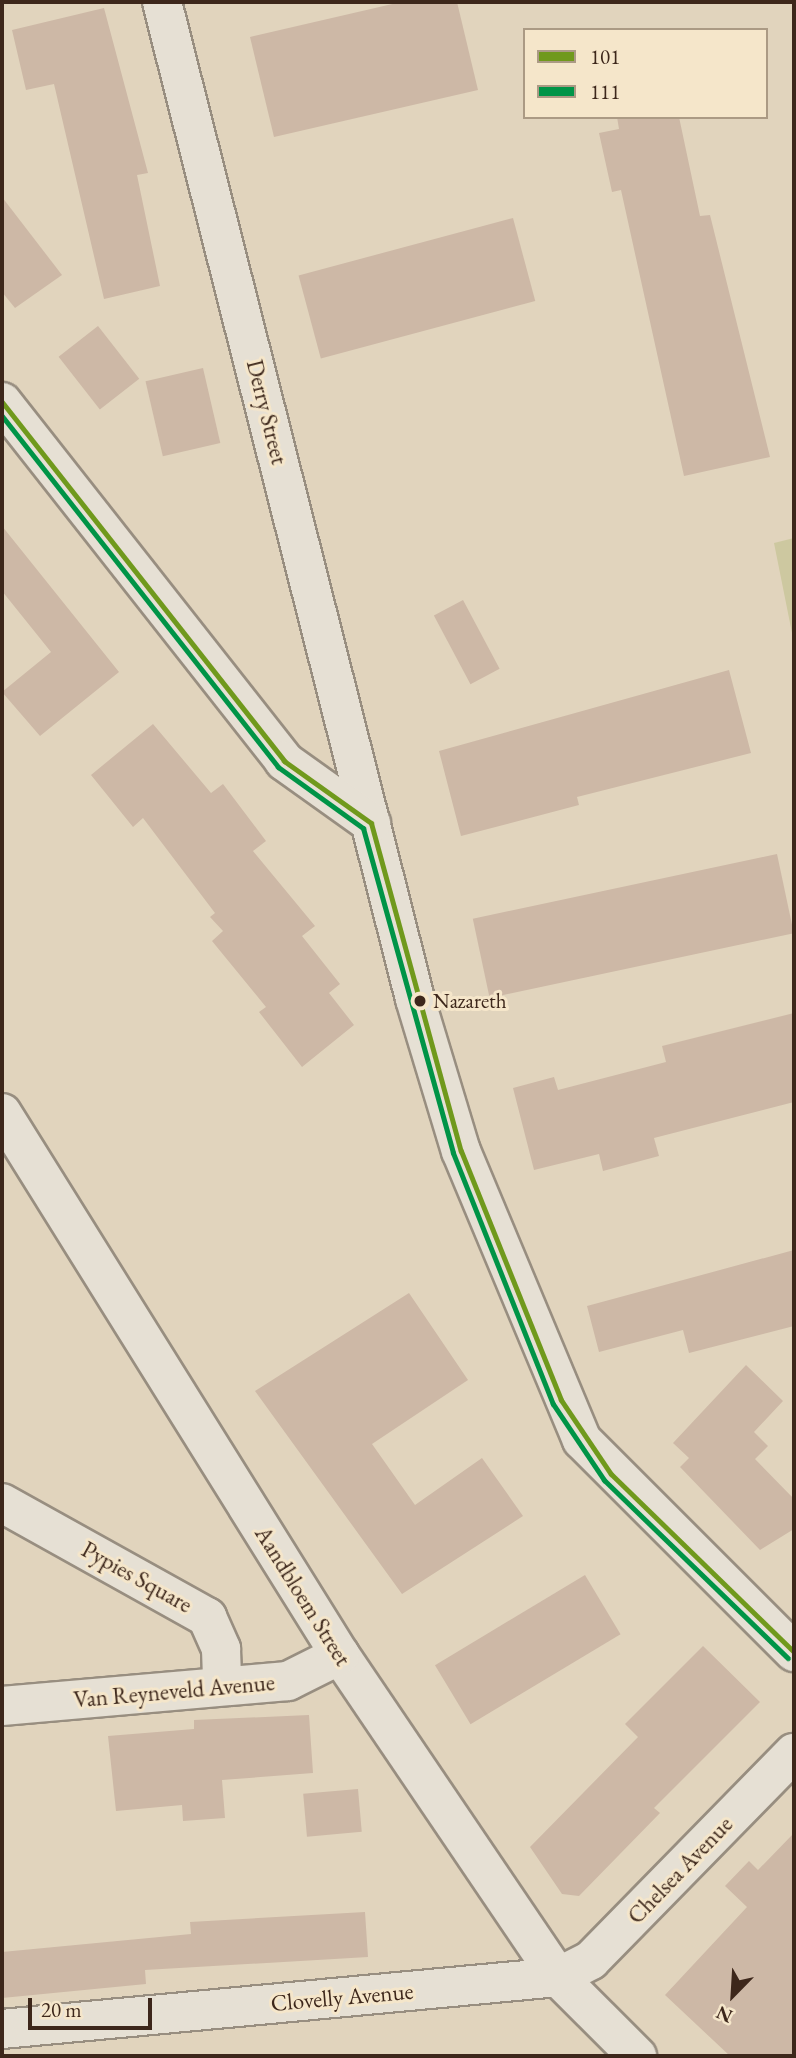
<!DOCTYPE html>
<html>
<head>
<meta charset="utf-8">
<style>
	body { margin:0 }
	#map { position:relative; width:796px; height:2058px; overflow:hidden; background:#e1d4bd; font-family:"EB Garamond",serif }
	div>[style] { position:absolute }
	.green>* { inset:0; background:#cdc8a0 }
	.building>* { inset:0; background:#cdb8a6; transform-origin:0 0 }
	.roads { filter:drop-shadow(2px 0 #988e80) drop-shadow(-2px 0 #988e80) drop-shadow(0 2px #988e80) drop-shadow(0 -2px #988e80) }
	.minor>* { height:38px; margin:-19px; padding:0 19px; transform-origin:19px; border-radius:19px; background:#e6e0d4 }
	.bus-1>* { height:5px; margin:-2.5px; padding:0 2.5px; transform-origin:2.5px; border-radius:2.5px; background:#70991c }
	.bus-2>* { height:5px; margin:-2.5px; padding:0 2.5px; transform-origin:2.5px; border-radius:2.5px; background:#009447 }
	.dots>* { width:19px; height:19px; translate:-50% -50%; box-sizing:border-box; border:4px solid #f5e6ca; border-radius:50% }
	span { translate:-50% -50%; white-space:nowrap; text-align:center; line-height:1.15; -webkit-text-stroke:6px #f5e6ca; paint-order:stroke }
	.bus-label { font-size:21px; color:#3d271b }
	.left { translate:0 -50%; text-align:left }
	.street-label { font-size:23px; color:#3d271b }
	.frame { position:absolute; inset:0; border:4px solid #3d271b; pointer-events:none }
	.legend { position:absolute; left:523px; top:28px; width:245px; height:91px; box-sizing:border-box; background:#f5e6ca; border:2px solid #ab9a84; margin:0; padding:9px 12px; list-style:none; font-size:21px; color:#3d271b }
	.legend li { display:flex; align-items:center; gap:14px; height:35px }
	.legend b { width:35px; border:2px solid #ab9a84 }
	.north { position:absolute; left:698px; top:1960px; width:70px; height:70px; -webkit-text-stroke:5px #f5e6ca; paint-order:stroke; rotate:204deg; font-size:19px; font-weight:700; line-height:28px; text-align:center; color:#3d271b }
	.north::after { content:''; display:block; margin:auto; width:24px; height:32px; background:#3d271b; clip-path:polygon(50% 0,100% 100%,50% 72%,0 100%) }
	.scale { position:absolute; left:28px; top:1998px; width:124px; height:32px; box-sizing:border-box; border:4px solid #3d271b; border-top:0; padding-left:9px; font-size:21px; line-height:24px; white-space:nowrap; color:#3d271b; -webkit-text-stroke:5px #f5e6ca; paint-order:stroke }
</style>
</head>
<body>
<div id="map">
	<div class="green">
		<div style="clip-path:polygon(794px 538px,794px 643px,774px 543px)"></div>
	</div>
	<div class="building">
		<div style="clip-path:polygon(401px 2px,457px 2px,478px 90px,274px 137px,250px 37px)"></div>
		<div style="clip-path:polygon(104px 8px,148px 173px,137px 175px,160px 286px,104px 299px,54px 84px,26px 90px,12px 30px)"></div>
		<div style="clip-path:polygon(617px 117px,679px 117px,700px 216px,710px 215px,770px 457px,684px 476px,621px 190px,612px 192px,599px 133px,619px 129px)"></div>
		<div style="clip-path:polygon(2px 197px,62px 275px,15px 308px,2px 292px)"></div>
		<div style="left:513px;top:218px;width:86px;height:222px;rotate:75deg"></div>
		<div style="left:98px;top:326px;width:67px;height:50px;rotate:52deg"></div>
		<div style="left:203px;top:368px;width:77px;height:59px;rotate:77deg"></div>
		<div style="clip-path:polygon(2px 526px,119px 672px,40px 736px,2px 692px,51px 652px,2px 591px)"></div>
		<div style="left:463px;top:600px;width:78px;height:33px;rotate:62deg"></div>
		<div style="clip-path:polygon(729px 670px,751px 753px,577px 797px,579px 805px,461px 836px,439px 751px)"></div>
		<div style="clip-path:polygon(153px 724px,211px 793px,223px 784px,266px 841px,253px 851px,315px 926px,302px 936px,340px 984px,329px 993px,354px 1025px,302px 1067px,259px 1012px,266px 1007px,212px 941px,223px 931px,210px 917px,215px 913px,143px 818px,133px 827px,91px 775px)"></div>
		<div style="left:777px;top:854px;width:81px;height:311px;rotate:78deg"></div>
		<div style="clip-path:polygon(794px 1013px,794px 1102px,654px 1138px,659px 1156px,603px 1171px,599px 1154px,534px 1170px,513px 1088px,554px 1077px,558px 1090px,666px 1062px,662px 1046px)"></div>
		<div style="clip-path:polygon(794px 1250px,794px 1326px,689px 1353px,683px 1330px,599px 1352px,587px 1306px)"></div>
		<div style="clip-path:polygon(409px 1293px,468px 1380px,372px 1444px,415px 1505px,482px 1458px,523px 1516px,402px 1594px,255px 1391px)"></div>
		<div style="clip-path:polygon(746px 1365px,783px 1401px,754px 1432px,768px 1446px,755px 1459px,794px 1499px,794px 1529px,760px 1550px,680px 1467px,689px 1458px,673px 1443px)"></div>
		<div style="left:585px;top:1575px;width:69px;height:175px;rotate:59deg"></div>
		<div style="clip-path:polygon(703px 1646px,760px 1702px,654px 1808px,660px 1813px,579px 1896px,562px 1894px,530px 1847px,638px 1737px,625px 1724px)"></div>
		<div style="clip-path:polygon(309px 1715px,313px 1773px,222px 1780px,225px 1818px,183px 1821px,182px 1805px,116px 1811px,108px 1736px,194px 1729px,194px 1720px)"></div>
		<div style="left:358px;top:1789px;width:43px;height:55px;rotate:85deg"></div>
		<div style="clip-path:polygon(794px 1833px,794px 2056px,730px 2056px,665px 1995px,747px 1907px,725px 1886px,749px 1861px,758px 1870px)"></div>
		<div style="clip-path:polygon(365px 1912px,368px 1957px,145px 1970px,146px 1984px,2px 1998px,2px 1952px,191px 1934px,190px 1922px)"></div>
	</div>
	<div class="roads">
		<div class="minor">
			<div style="left:162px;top:2px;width:1029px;rotate:75.76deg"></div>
			<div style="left:415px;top:999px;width:159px;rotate:73.2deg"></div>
			<div style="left:461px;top:1151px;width:313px;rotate:67.3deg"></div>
			<div style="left:582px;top:1440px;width:300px;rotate:45deg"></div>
			<div style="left:2px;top:402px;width:457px;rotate:51.8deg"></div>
			<div style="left:284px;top:761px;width:107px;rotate:35.5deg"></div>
			<div style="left:2px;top:1113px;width:639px;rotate:58.05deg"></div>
			<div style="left:340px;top:1655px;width:389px;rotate:55.9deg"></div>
			<div style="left:558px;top:1977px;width:112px;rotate:45deg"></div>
			<div style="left:2px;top:1503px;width:235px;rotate:29.1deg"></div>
			<div style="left:207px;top:1617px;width:35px;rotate:66deg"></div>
			<div style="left:221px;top:1649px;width:37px;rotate:88deg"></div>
			<div style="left:2px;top:1706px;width:287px;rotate:-5deg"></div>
			<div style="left:288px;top:1681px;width:58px;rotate:-26.6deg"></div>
			<div style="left:2px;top:2029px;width:558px;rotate:-5.34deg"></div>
			<div style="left:558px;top:1977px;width:37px;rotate:-27deg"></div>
			<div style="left:591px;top:1960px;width:290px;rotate:-45.6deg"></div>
		</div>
	</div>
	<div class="bus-1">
		<div style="left:2px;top:402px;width:457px;rotate:51.8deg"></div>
		<div style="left:284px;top:761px;width:107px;rotate:35.5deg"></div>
		<div style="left:371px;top:823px;width:340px;rotate:74.7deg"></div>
		<div style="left:461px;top:1151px;width:268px;rotate:68.1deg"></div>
		<div style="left:561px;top:1400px;width:89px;rotate:56deg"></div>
		<div style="left:611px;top:1474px;width:255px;rotate:44.2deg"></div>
	</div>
	<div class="bus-2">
		<div style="left:2px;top:416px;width:447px;rotate:51.8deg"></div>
		<div style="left:278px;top:767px;width:105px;rotate:35.7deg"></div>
		<div style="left:363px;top:828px;width:337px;rotate:74.5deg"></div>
		<div style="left:453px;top:1153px;width:270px;rotate:68.3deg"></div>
		<div style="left:553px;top:1404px;width:92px;rotate:56.1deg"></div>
		<div style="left:604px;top:1480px;width:256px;rotate:44.1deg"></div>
	</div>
	<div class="dots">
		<div style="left:420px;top:1001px;background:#3d271b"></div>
	</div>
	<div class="bus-label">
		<span class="left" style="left:433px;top:1001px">Nazareth</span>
	</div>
	<div class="street-label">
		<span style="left:267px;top:412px;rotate:76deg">Derry Street</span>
		<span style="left:137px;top:1577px;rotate:29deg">Pypies Square</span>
		<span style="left:303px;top:1596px;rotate:58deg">Aandbloem Street</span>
		<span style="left:174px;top:1691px;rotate:-5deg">Van Reyneveld Avenue</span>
		<span style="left:680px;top:1870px;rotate:-46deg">Chelsea Avenue</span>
		<span style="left:342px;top:1997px;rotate:-5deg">Clovelly Avenue</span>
	</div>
	<div class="frame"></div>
	<ul class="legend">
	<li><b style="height:9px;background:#70991c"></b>101</li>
	<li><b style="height:9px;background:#009447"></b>111</li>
	</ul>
	<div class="north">N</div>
	<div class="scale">20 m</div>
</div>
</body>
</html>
